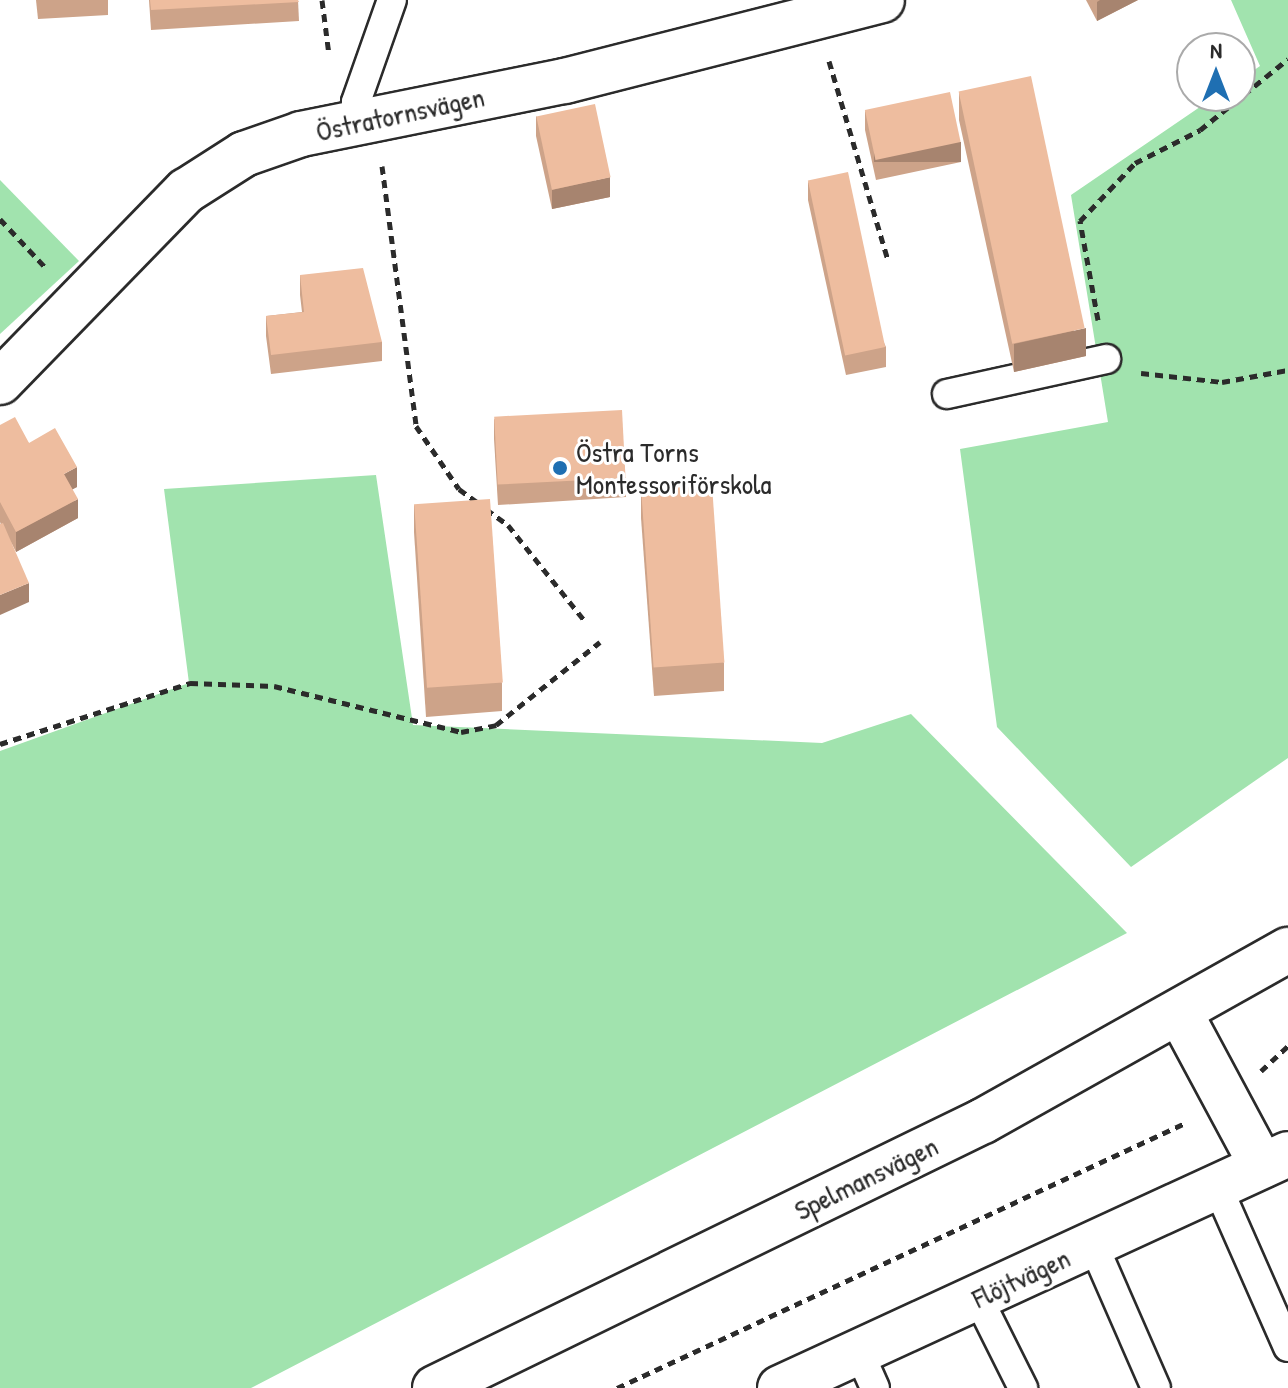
<!DOCTYPE html>
<html>
<head>
<meta charset="utf-8">
<style>
	body { margin:0 }
	#map { position:relative; width:1288px; height:1388px; overflow:hidden; background:#fff; font-family:"Patrick Hand",sans-serif }
	div>[style] { position:absolute }
	.green>* { inset:0; background:#a1e3ae }
	.path>* { height:5px; margin-top:-2.5px; transform-origin:0; background:repeating-linear-gradient(90deg,#2b2b2b 0 8px,transparent 0 14px) }
	.roads { filter:drop-shadow(2px 0 #2b2b2b) drop-shadow(-2px 0 #2b2b2b) drop-shadow(0 2px #2b2b2b) drop-shadow(0 -2px #2b2b2b) }
	.lane>* { height:28px; margin:-14px; padding:0 14px; transform-origin:14px; border-radius:14px; background:#fff }
	.street>* { height:44px; margin:-22px; padding:0 22px; transform-origin:22px; border-radius:22px; background:#fff }
	.secondary>* { height:44px; margin:-22px; padding:0 22px; transform-origin:22px; border-radius:22px; background:#fff }
	.wall>* { inset:0; background:#cda389 }
	.shaded-wall>* { inset:0; background:#a7846f; transform-origin:0 0 }
	.building>* { inset:0; background:#eebd9f; transform-origin:0 0 }
	.dots>* { width:22px; height:22px; translate:-50% -50%; box-sizing:border-box; border:4px solid #fff; border-radius:50% }
	span { translate:-50% -50%; white-space:nowrap; text-align:center; line-height:1.15; -webkit-text-stroke:6px #fff; paint-order:stroke }
	.street-label { font-size:28px; color:#2b2b2b }
	.poi-label { font-size:28px; color:#2b2b2b }
	.left { translate:0 -50%; text-align:left }
	.north { position:absolute; left:1176px; top:32px; width:80px; height:80px; box-sizing:border-box; background:#fff; border:2px solid #aaa; border-radius:50%; rotate:0deg; font-size:22px; font-weight:700; line-height:32px; text-align:center; color:#2b2b2b }
	.north::after { content:''; display:block; margin:auto; width:28px; height:36px; background:#1f6fb2; clip-path:polygon(50% 0,100% 100%,50% 72%,0 100%) }
</style>
</head>
<body>
<div id="map">
	<div class="green">
		<div style="clip-path:polygon(1231px 0,1288px 0,1288px 758px,1131px 867px,997px 727px,960px 449px,1108px 422px,1071px 195px,1216px 96px,1240px 96px,1240px 80px,1260px 66px)"></div>
		<div style="clip-path:polygon(0 180px,79px 261px,0 334px)"></div>
		<div style="clip-path:polygon(376px 475px,413px 725px,822px 743px,911px 714px,1127px 933px,251px 1388px,0 1388px,0 751px,189px 683px,164px 489px)"></div>
	</div>
	<div class="path">
		<div style="left:322px;top:0;width:55px;rotate:82.7deg"></div>
		<div style="left:829px;top:61px;width:208px;rotate:73.5deg"></div>
		<div style="left:382px;top:166px;width:262px;rotate:82.5deg"></div>
		<div style="left:416px;top:426px;width:76px;rotate:55.7deg"></div>
		<div style="left:459px;top:489px;width:24px;rotate:36deg"></div>
		<div style="left:0;top:219px;width:67px;rotate:46.8deg"></div>
		<div style="left:1098px;top:320px;width:101px;rotate:-100.3deg"></div>
		<div style="left:1080px;top:221px;width:80px;rotate:-46.5deg"></div>
		<div style="left:1135px;top:163px;width:73px;rotate:-26.9deg"></div>
		<div style="left:1200px;top:130px;width:113px;rotate:-38.9deg"></div>
		<div style="left:1141px;top:373px;width:81px;rotate:6.3deg"></div>
		<div style="left:1222px;top:382px;width:67px;rotate:-10.3deg"></div>
		<div style="left:486px;top:509px;width:27px;rotate:36deg"></div>
		<div style="left:508px;top:525px;width:122px;rotate:51.3deg"></div>
		<div style="left:0;top:744px;width:200px;rotate:-17.8deg"></div>
		<div style="left:190px;top:683px;width:84px;rotate:2deg"></div>
		<div style="left:274px;top:686px;width:193px;rotate:13.8deg"></div>
		<div style="left:461px;top:732px;width:36px;rotate:-11deg"></div>
		<div style="left:496px;top:725px;width:133px;rotate:-38.6deg"></div>
		<div style="left:1261px;top:1071px;width:37px;rotate:-43deg"></div>
		<div style="left:617px;top:1388px;width:627px;rotate:-25.01deg"></div>
	</div>
	<div class="roads">
		<div class="lane">
			<div style="left:360px;top:120px;width:18px;rotate:-103deg"></div>
			<div style="left:356px;top:102px;width:108px;rotate:-70.6deg"></div>
			<div style="left:947px;top:394px;width:163px;rotate:-12.4deg"></div>
			<div style="left:1217px;top:1186px;width:176px;rotate:66.2deg"></div>
			<div style="left:1093px;top:1244px;width:157px;rotate:66.4deg"></div>
			<div style="left:978px;top:1298px;width:101px;rotate:63.4deg"></div>
			<div style="left:859px;top:1352px;width:39px;rotate:66deg"></div>
		</div>
		<div class="street">
			<div style="left:0;top:382px;width:267px;rotate:-45.8deg"></div>
			<div style="left:186px;top:191px;width:69px;rotate:-32.5deg"></div>
			<div style="left:244px;top:154px;width:60px;rotate:-19.3deg"></div>
			<div style="left:301px;top:134px;width:269px;rotate:-11.4deg"></div>
			<div style="left:565px;top:81px;width:327px;rotate:-14.3deg"></div>
			<div style="left:1181px;top:1015px;width:171px;rotate:61.8deg"></div>
			<div style="left:780px;top:1388px;width:559px;rotate:-24.73deg"></div>
		</div>
		<div class="secondary">
			<div style="left:435px;top:1388px;width:610px;rotate:-25.98deg"></div>
			<div style="left:983px;top:1121px;width:350px;rotate:-29.3deg"></div>
		</div>
	</div>
	<div class="wall">
		<div style="clip-path:polygon(36px 0,108px 0,108px 15px,38px 19px)"></div>
		<div style="clip-path:polygon(149px 0,298px 0,299px 21px,151px 30px)"></div>
		<div style="clip-path:polygon(1086px 0,1138px 0,1097px 21px)"></div>
		<div style="clip-path:polygon(959px 92px,1086px 356px,1014px 372px,959px 120px)"></div>
		<div style="clip-path:polygon(865px 111px,961px 162px,876px 180px,865px 130px)"></div>
		<div style="clip-path:polygon(536px 116px,610px 197px,552px 209px,536px 136px)"></div>
		<div style="clip-path:polygon(808px 181px,886px 347px,886px 367px,846px 375px,808px 200px)"></div>
		<div style="clip-path:polygon(300px 275px,382px 342px,382px 361px,271px 374px,266px 336px,266px 316px,302px 312px,300px 295px)"></div>
		<div style="clip-path:polygon(494px 419px,626px 478px,626px 497px,498px 505px,494px 439px)"></div>
		<div style="clip-path:polygon(0 425px,29px 443px,77px 487px,72px 489px,78px 518px,16px 552px,11px 542px,29px 602px,0 522px)"></div>
		<div style="clip-path:polygon(641px 490px,724px 663px,724px 691px,654px 696px,641px 518px)"></div>
		<div style="clip-path:polygon(414px 504px,502px 683px,502px 711px,426px 717px,414px 532px)"></div>
	</div>
	<div class="shaded-wall">
		<div style="clip-path:polygon(1100px 0,1138px 0,1097px 21px,1097px 2px)"></div>
		<div style="left:961px;top:142px;width:20px;height:87px;rotate:90deg"></div>
		<div style="clip-path:polygon(610px 177px,610px 197px,552px 209px,552px 190px)"></div>
		<div style="clip-path:polygon(1086px 328px,1086px 356px,1014px 372px,1014px 344px)"></div>
		<div style="clip-path:polygon(77px 467px,77px 487px,64px 494px,64px 474px)"></div>
		<div style="clip-path:polygon(78px 499px,78px 518px,16px 552px,16px 532px)"></div>
		<div style="clip-path:polygon(29px 583px,29px 602px,0 615px,0 595px)"></div>
	</div>
	<div class="building">
		<div style="clip-path:polygon(150px 0,298px 0,299px 2px,151px 10px)"></div>
		<div style="left:1031px;top:76px;width:258px;height:74px;rotate:78deg"></div>
		<div style="left:950px;top:92px;width:51px;height:87px;rotate:78deg"></div>
		<div style="left:595px;top:104px;width:75px;height:60px;rotate:78deg"></div>
		<div style="left:848px;top:172px;width:179px;height:41px;rotate:78deg"></div>
		<div style="clip-path:polygon(363px 268px,382px 342px,271px 355px,266px 316px,304px 312px,300px 275px)"></div>
		<div style="left:622px;top:410px;width:68px;height:128px;rotate:87deg"></div>
		<div style="clip-path:polygon(15px 417px,29px 443px,55px 428px,77px 467px,64px 474px,78px 499px,16px 532px,0 502px,0 425px)"></div>
		<div style="left:712px;top:485px;width:178px;height:71px;rotate:86deg"></div>
		<div style="left:490px;top:499px;width:184px;height:76px;rotate:86deg"></div>
		<div style="clip-path:polygon(3px 523px,29px 583px,0 595px,0 524px)"></div>
	</div>
	<div class="dots">
		<div style="left:560px;top:468px;background:#1f6fb2"></div>
	</div>
	<div class="street-label">
		<span style="left:400px;top:114px;rotate:-12deg">Östratornsvägen</span>
		<span style="left:866px;top:1178px;rotate:-26deg">Spelmansvägen</span>
		<span style="left:1021px;top:1278px;rotate:-25deg">Flöjtvägen</span>
	</div>
	<div class="poi-label">
		<span class="left" style="left:576px;top:468px">Östra Torns<br>Montessoriförskola</span>
	</div>
	<div class="north">N</div>
</div>
</body>
</html>
